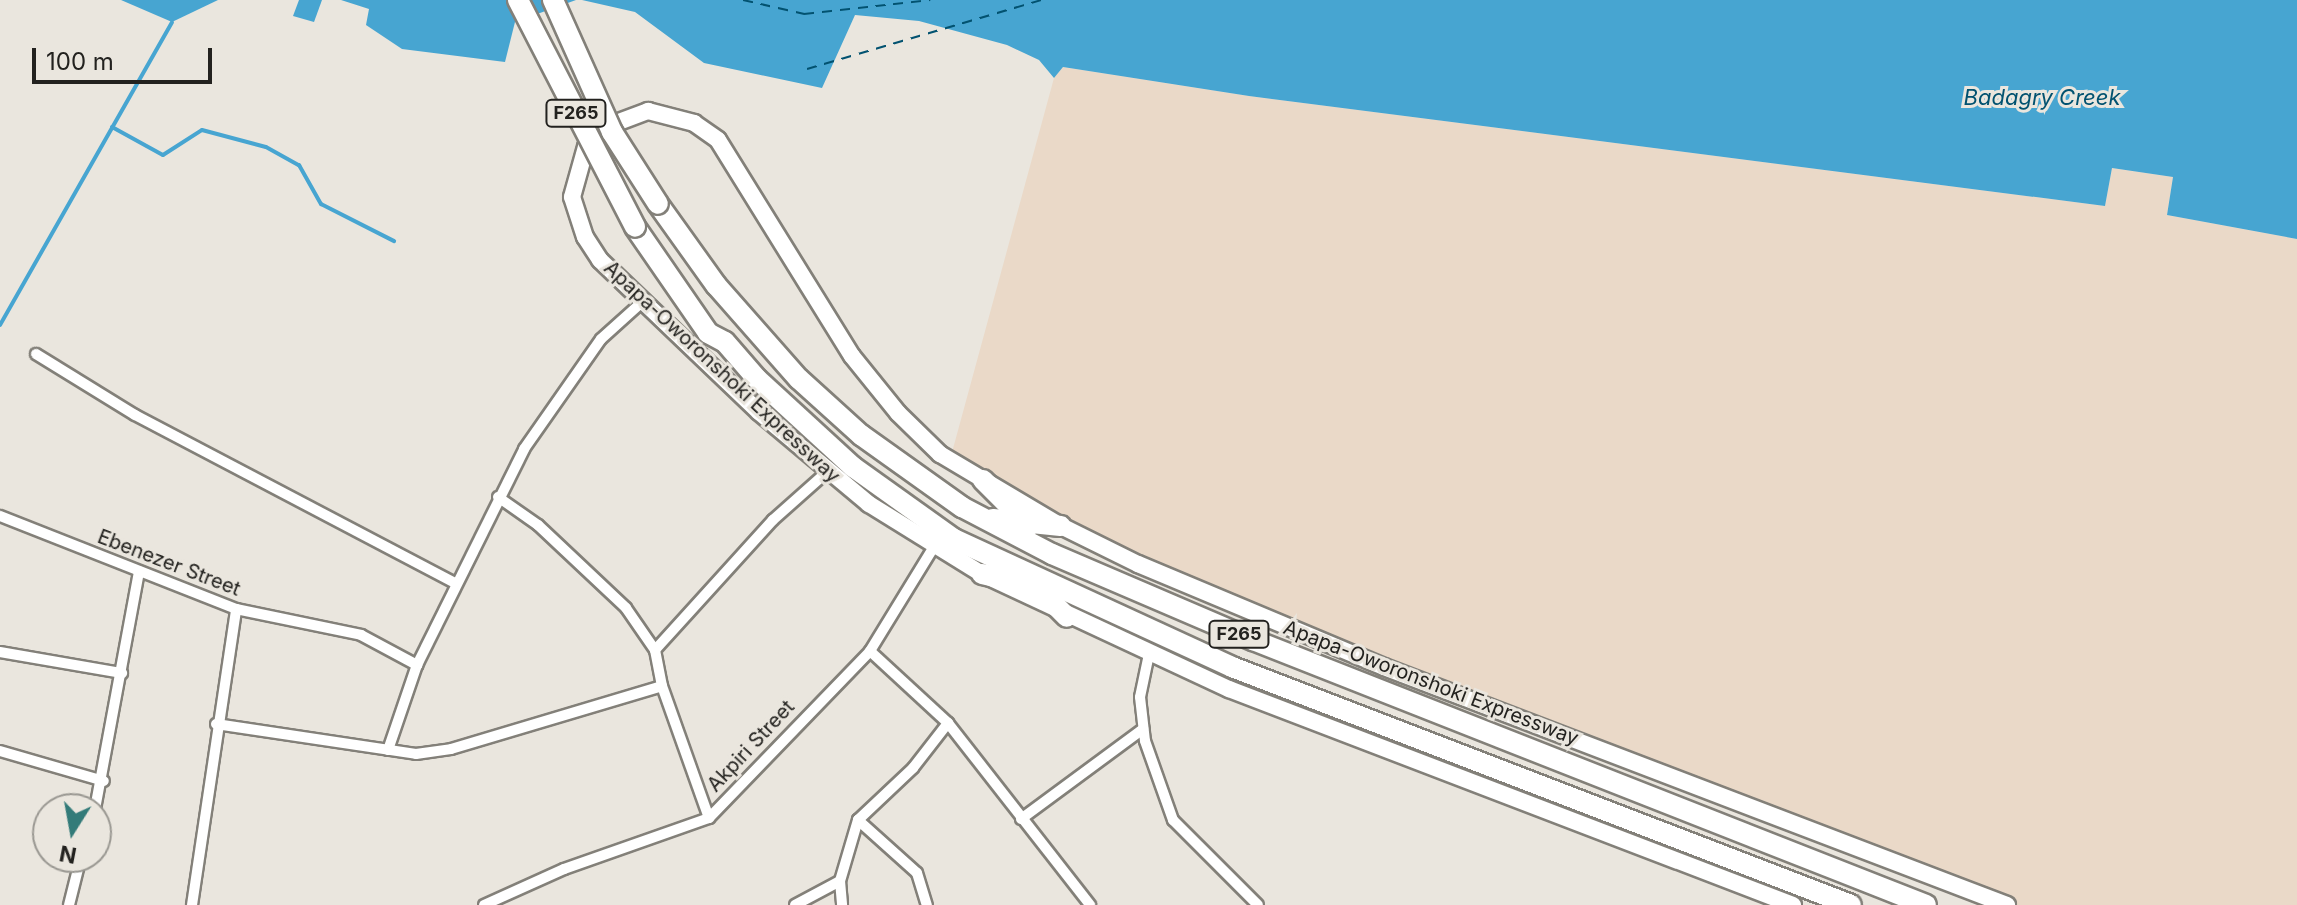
<!DOCTYPE html>
<html>
<head>
<meta charset="utf-8">
<style>
	body { margin:0 }
	#map { position:relative; width:2297px; height:905px; overflow:hidden; background:#eae6de; font-family:Inter,sans-serif }
	div>[style] { position:absolute }
	.industrial>* { inset:0; background:#ead9c8 }
	.water>* { inset:0; background:#47a5d1 }
	.stream>* { height:4px; margin:-2px; padding:0 2px; transform-origin:2px; border-radius:2px; background:#47a5d1 }
	.ferry>* { height:2px; margin-top:-1px; transform-origin:0; background:repeating-linear-gradient(90deg,#025270 0 10px,transparent 0 18px) }
	.roads { filter:drop-shadow(2px 0 #838079) drop-shadow(-2px 0 #838079) drop-shadow(0 2px #838079) drop-shadow(0 -2px #838079) }
	.street>* { height:10px; margin:-5px; padding:0 5px; transform-origin:5px; border-radius:5px; background:#fff }
	.primary>* { height:16px; margin:-8px; padding:0 8px; transform-origin:8px; border-radius:8px; background:#fff }
	.highway>* { height:20px; margin:-10px; padding:0 10px; transform-origin:10px; border-radius:10px; background:#fff }
	.bridges { filter:drop-shadow(2px 0 #838079) drop-shadow(-2px 0 #838079) drop-shadow(0 2px #838079) drop-shadow(0 -2px #838079) }
	.highway-bridge>* { height:20px; margin:-10px; padding:0 10px; transform-origin:10px; border-radius:10px; background:#fff }
	span { translate:-50% -50%; white-space:nowrap; text-align:center; line-height:1.15; -webkit-text-stroke:6px #eae6de; paint-order:stroke }
	.shield-label span { padding:2px 6px; background:#eae6de; border:2px solid; border-radius:6px; -webkit-text-stroke-width:0 }
	.shield-label { font-size:18px; color:#23221f; font-weight:700 }
	.street-label { font-size:20px; color:#23221f }
	.water-label { font-size:22px; color:#025270; font-style:italic }
	.north { position:absolute; left:32px; top:793px; width:80px; height:80px; box-sizing:border-box; background:#eae6de; border:2px solid #9a9892; border-radius:50%; rotate:191deg; font-size:22px; font-weight:700; line-height:32px; text-align:center; color:#23221f }
	.north::after { content:''; display:block; margin:auto; width:28px; height:36px; background:#337b79; clip-path:polygon(50% 0,100% 100%,50% 72%,0 100%) }
	.scale { position:absolute; left:32px; top:48px; width:180px; height:36px; box-sizing:border-box; border:4px solid #23221f; border-top:0; padding-left:10px; font-size:24px; line-height:28px; white-space:nowrap; color:#23221f; -webkit-text-stroke:6px #eae6de; paint-order:stroke }
</style>
</head>
<body>
<div id="map">
	<div class="industrial">
		<div style="clip-path:polygon(1063px 67px,1249px 96px,2105px 206px,2112px 168px,2173px 177px,2167px 215px,2297px 239px,2297px 905px,1993px 905px,1104px 548px,951px 456px,1054px 78px)"></div>
	</div>
	<div class="water">
		<div style="clip-path:polygon(121px 0,218px 0,172px 22px)"></div>
		<div style="clip-path:polygon(299px 0,322px 0,314px 22px,293px 16px)"></div>
		<div style="clip-path:polygon(341px 0,576px 0,515px 22px,505px 62px,402px 49px,366px 25px,369px 9px)"></div>
		<div style="clip-path:polygon(582px 0,2297px 0,2297px 239px,2167px 215px,2173px 177px,2112px 168px,2105px 206px,1249px 96px,1063px 67px,1054px 78px,1039px 60px,1007px 45px,919px 21px,855px 15px,822px 88px,704px 63px,635px 12px)"></div>
	</div>
	<div class="stream">
		<div style="left:112px;top:127px;width:58px;rotate:28.8deg"></div>
		<div style="left:163px;top:155px;width:46px;rotate:-32.7deg"></div>
		<div style="left:202px;top:130px;width:66px;rotate:14.9deg"></div>
		<div style="left:266px;top:147px;width:38px;rotate:29deg"></div>
		<div style="left:299px;top:165px;width:45px;rotate:60.6deg"></div>
		<div style="left:321px;top:204px;width:82px;rotate:26.9deg"></div>
		<div style="left:0;top:325px;width:348px;rotate:-60.4deg"></div>
	</div>
	<div class="ferry">
		<div style="left:743px;top:0;width:63px;rotate:12.9deg"></div>
		<div style="left:804px;top:14px;width:127px;rotate:-6.3deg"></div>
		<div style="left:807px;top:69px;width:244px;rotate:-16.4deg"></div>
	</div>
	<div class="roads">
		<div class="street">
			<div style="left:36px;top:354px;width:116px;rotate:31.6deg"></div>
			<div style="left:135px;top:415px;width:361px;rotate:27.7deg"></div>
			<div style="left:498px;top:497px;width:49px;rotate:35deg"></div>
			<div style="left:538px;top:525px;width:121px;rotate:43.3deg"></div>
			<div style="left:626px;top:608px;width:51px;rotate:55.4deg"></div>
			<div style="left:655px;top:650px;width:37px;rotate:79deg"></div>
			<div style="left:662px;top:686px;width:140px;rotate:70.4deg"></div>
			<div style="left:0;top:516px;width:254px;rotate:21.5deg"></div>
			<div style="left:236px;top:609px;width:128px;rotate:11.7deg"></div>
			<div style="left:361px;top:635px;width:64px;rotate:28.2deg"></div>
			<div style="left:655px;top:650px;width:176px;rotate:-47.8deg"></div>
			<div style="left:773px;top:520px;width:74px;rotate:-41.7deg"></div>
			<div style="left:870px;top:651px;width:106px;rotate:42.7deg"></div>
			<div style="left:948px;top:723px;width:231px;rotate:52deg"></div>
			<div style="left:0;top:652px;width:124px;rotate:9.8deg"></div>
			<div style="left:1149px;top:654px;width:44px;rotate:101.8deg"></div>
			<div style="left:1140px;top:697px;width:44px;rotate:83.5deg"></div>
			<div style="left:1145px;top:741px;width:84px;rotate:70.5deg"></div>
			<div style="left:1173px;top:820px;width:120px;rotate:45deg"></div>
			<div style="left:216px;top:724px;width:202px;rotate:8.5deg"></div>
			<div style="left:416px;top:754px;width:35px;rotate:-8deg"></div>
			<div style="left:451px;top:749px;width:220px;rotate:-16.6deg"></div>
			<div style="left:388px;top:750px;width:90px;rotate:-71.2deg"></div>
			<div style="left:417px;top:665px;width:241px;rotate:-63.6deg"></div>
			<div style="left:524px;top:449px;width:134px;rotate:-55deg"></div>
			<div style="left:601px;top:339px;width:54px;rotate:-42deg"></div>
			<div style="left:0;top:751px;width:108px;rotate:16.1deg"></div>
			<div style="left:95px;top:809px;width:242px;rotate:-79.5deg"></div>
			<div style="left:1021px;top:819px;width:152px;rotate:-36.4deg"></div>
			<div style="left:858px;top:820px;width:79px;rotate:41.9deg"></div>
			<div style="left:917px;top:873px;width:34px;rotate:73deg"></div>
			<div style="left:840px;top:881px;width:24px;rotate:85deg"></div>
			<div style="left:69px;top:905px;width:49px;rotate:-76deg"></div>
			<div style="left:192px;top:905px;width:299px;rotate:-81.5deg"></div>
			<div style="left:484px;top:905px;width:88px;rotate:-24.2deg"></div>
			<div style="left:564px;top:869px;width:154px;rotate:-19.4deg"></div>
			<div style="left:709px;top:818px;width:232px;rotate:-46deg"></div>
			<div style="left:870px;top:651px;width:124px;rotate:-58.5deg"></div>
			<div style="left:795px;top:905px;width:51px;rotate:-28.1deg"></div>
			<div style="left:840px;top:881px;width:64px;rotate:-73.6deg"></div>
			<div style="left:858px;top:820px;width:76px;rotate:-43.4deg"></div>
			<div style="left:913px;top:768px;width:57px;rotate:-52.1deg"></div>
		</div>
		<div class="primary">
			<div style="left:1793px;top:905px;width:604px;rotate:-159.04deg"></div>
			<div style="left:1229px;top:689px;width:272px;rotate:-155deg"></div>
			<div style="left:982px;top:574px;width:133px;rotate:-148.2deg"></div>
			<div style="left:869px;top:504px;width:143px;rotate:-140.1deg"></div>
			<div style="left:759px;top:412px;width:220px;rotate:-136.3deg"></div>
			<div style="left:600px;top:260px;width:27px;rotate:-123deg"></div>
			<div style="left:585px;top:237px;width:42px;rotate:-108deg"></div>
			<div style="left:572px;top:197px;width:52px;rotate:-74.4deg"></div>
			<div style="left:586px;top:147px;width:30px;rotate:-44deg"></div>
			<div style="left:608px;top:126px;width:43px;rotate:-20.6deg"></div>
			<div style="left:648px;top:111px;width:48px;rotate:14.6deg"></div>
			<div style="left:694px;top:123px;width:29px;rotate:35deg"></div>
			<div style="left:718px;top:140px;width:254px;rotate:58.2deg"></div>
			<div style="left:852px;top:356px;width:73px;rotate:51.1deg"></div>
			<div style="left:898px;top:413px;width:59px;rotate:44.3deg"></div>
			<div style="left:940px;top:454px;width:141px;rotate:30.8deg"></div>
			<div style="left:1061px;top:526px;width:86px;rotate:26.3deg"></div>
			<div style="left:1138px;top:564px;width:267px;rotate:22.7deg"></div>
			<div style="left:1384px;top:667px;width:667px;rotate:20.91deg"></div>
		</div>
		<div class="highway">
			<div style="left:658px;top:204px;width:100px;rotate:54.4deg"></div>
			<div style="left:716px;top:285px;width:125px;rotate:48.6deg"></div>
			<div style="left:799px;top:379px;width:84px;rotate:42.1deg"></div>
			<div style="left:861px;top:435px;width:124px;rotate:35.5deg"></div>
			<div style="left:962px;top:507px;width:102px;rotate:27.6deg"></div>
			<div style="left:1052px;top:554px;width:219px;rotate:23.2deg"></div>
			<div style="left:1253px;top:640px;width:723px;rotate:21.49deg"></div>
			<div style="left:635px;top:227px;width:129px;rotate:55.4deg"></div>
			<div style="left:708px;top:333px;width:19px;rotate:28deg"></div>
			<div style="left:725px;top:342px;width:49px;rotate:49.1deg"></div>
			<div style="left:757px;top:379px;width:130px;rotate:42.5deg"></div>
			<div style="left:853px;top:467px;width:124px;rotate:35.5deg"></div>
			<div style="left:954px;top:539px;width:306px;rotate:24.7deg"></div>
			<div style="left:1232px;top:667px;width:663px;rotate:21.03deg"></div>
			<div style="left:983px;top:480px;width:65px;rotate:45deg"></div>
			<div style="left:993px;top:519px;width:68px;rotate:5.9deg"></div>
			<div style="left:982px;top:574px;width:44px;rotate:13.1deg"></div>
			<div style="left:1037px;top:587px;width:42px;rotate:45deg"></div>
		</div>
	</div>
	<div class="bridges">
		<div class="highway-bridge">
			<div style="left:518px;top:0;width:255px;rotate:62.7deg"></div>
			<div style="left:553px;top:0;width:145px;rotate:65.9deg"></div>
			<div style="left:612px;top:132px;width:85px;rotate:57.4deg"></div>
		</div>
	</div>
	<div class="shield-label">
		<span style="left:576px;top:113px">F265</span>
		<span style="left:1239px;top:634px">F265</span>
	</div>
	<div class="street-label">
		<span style="left:722px;top:372px;rotate:43deg">Apapa-Oworonshoki Expressway</span>
		<span style="left:169px;top:563px;rotate:21deg">Ebenezer Street</span>
		<span style="left:1431px;top:683px;rotate:21deg">Apapa-Oworonshoki Expressway</span>
		<span style="left:751px;top:746px;rotate:-47deg">Akpiri Street</span>
	</div>
	<div class="water-label">
		<span style="left:2042px;top:98px">Badagry Creek</span>
	</div>
	<div class="north">N</div>
	<div class="scale">100 m</div>
</div>
</body>
</html>
